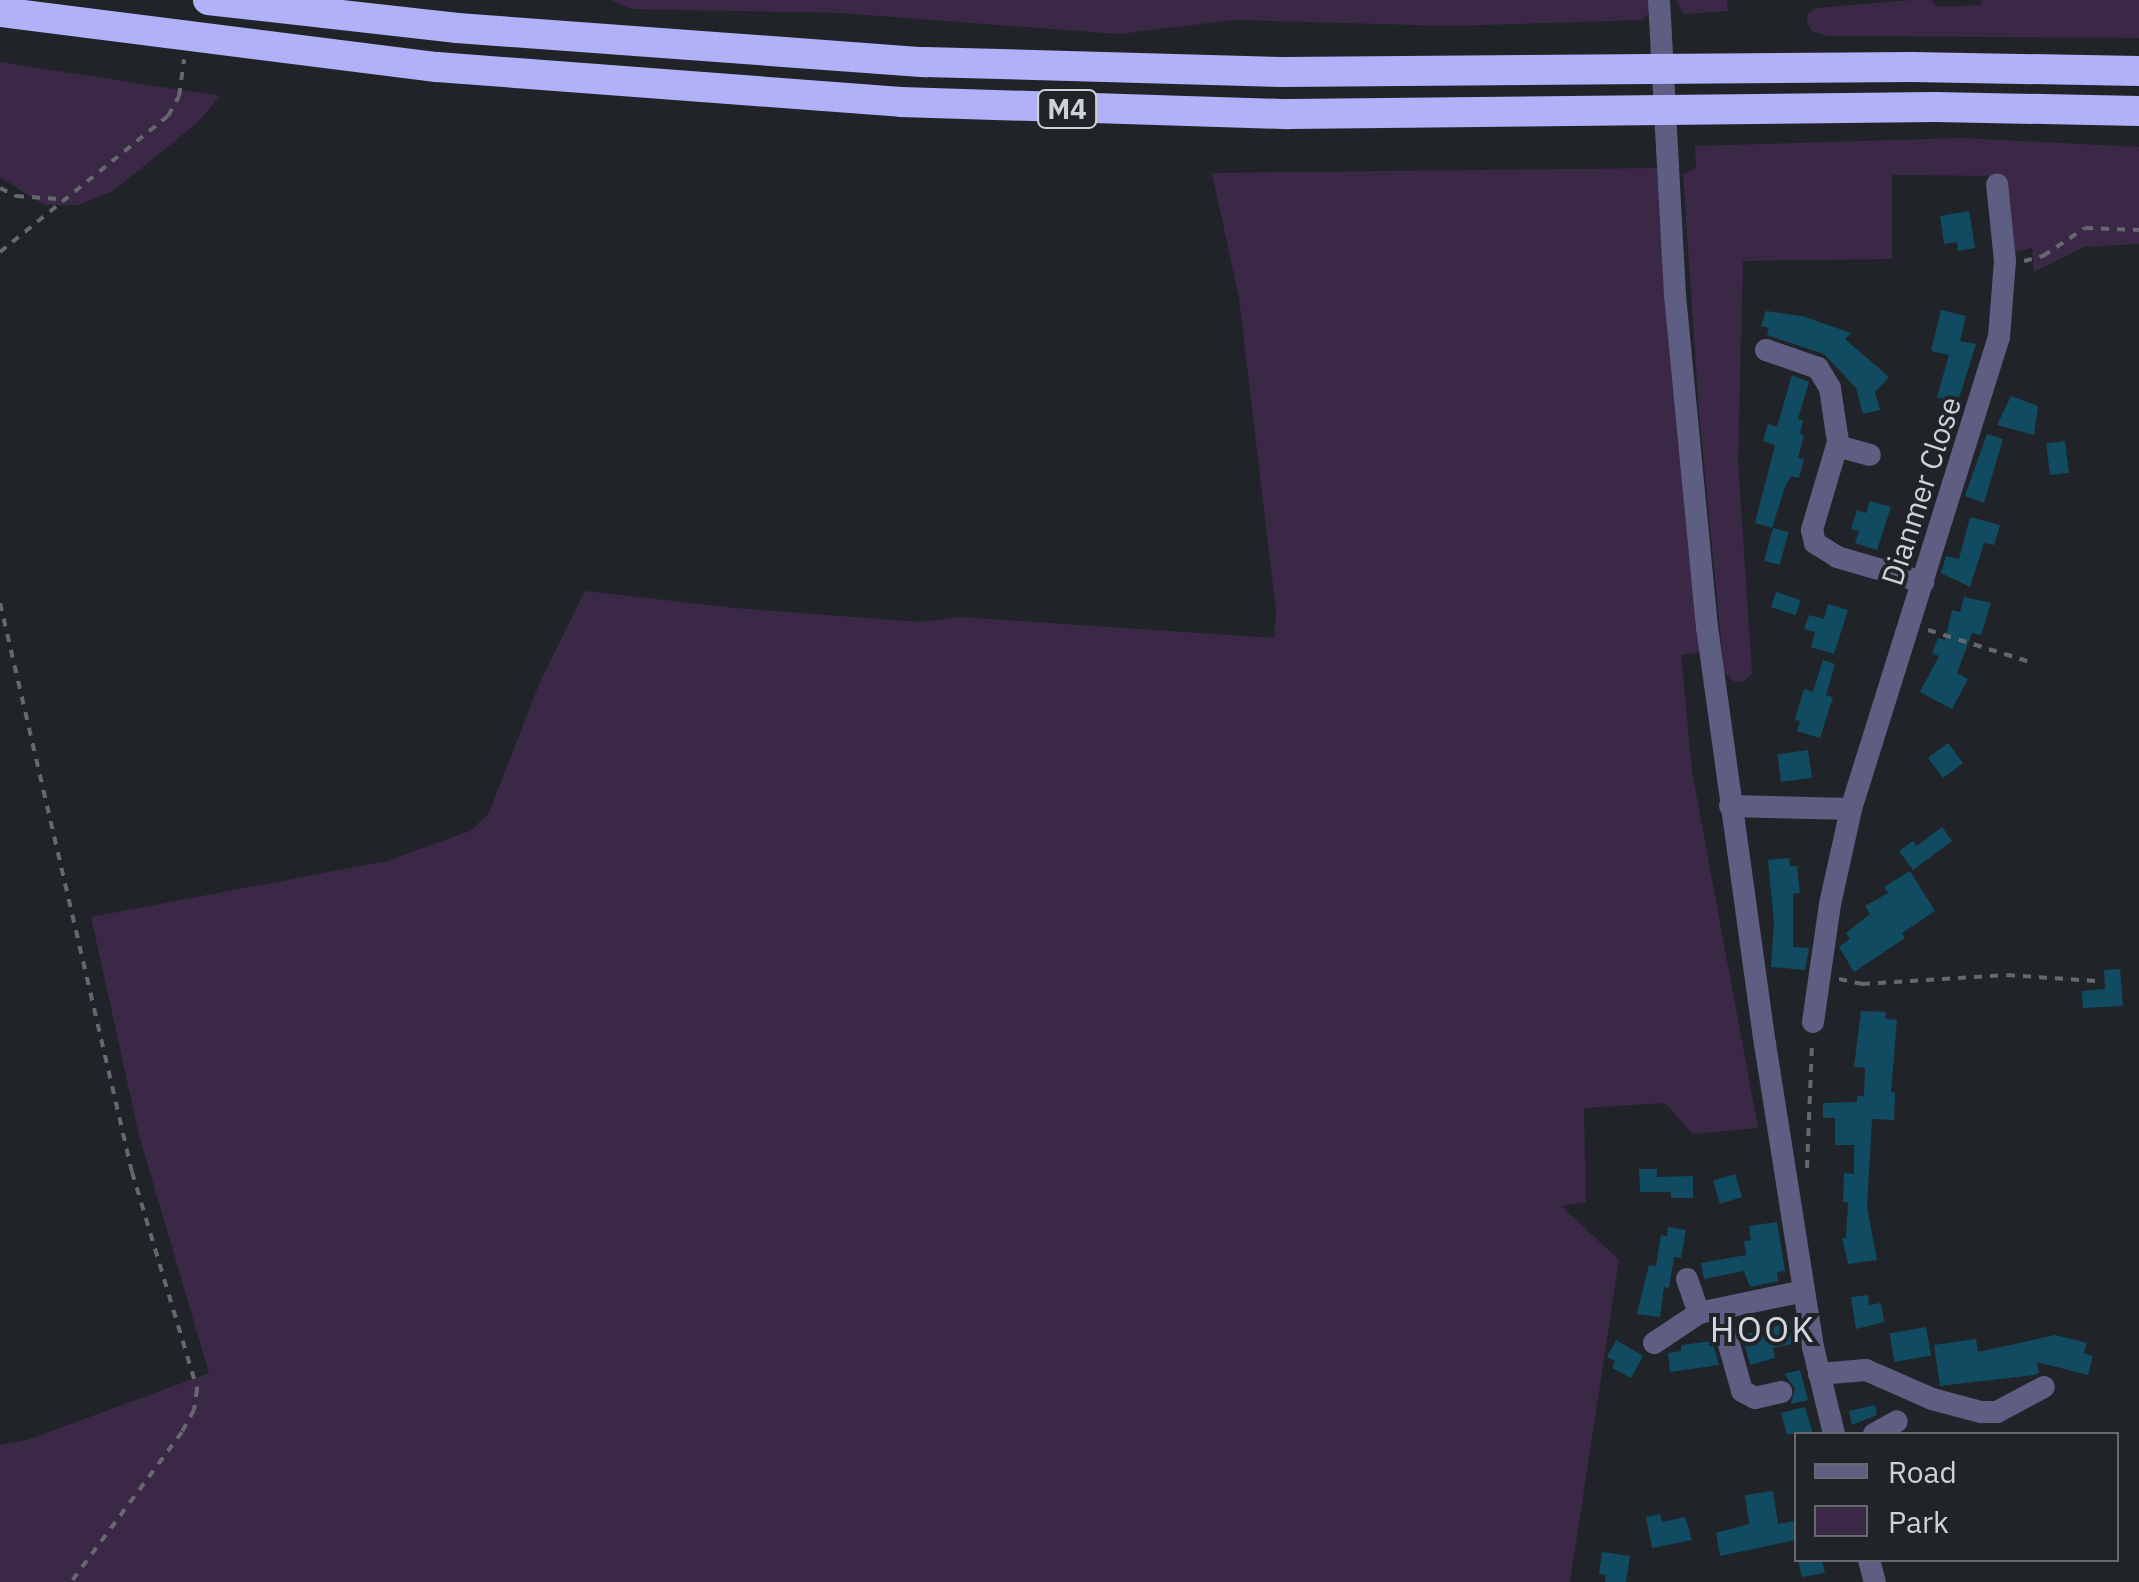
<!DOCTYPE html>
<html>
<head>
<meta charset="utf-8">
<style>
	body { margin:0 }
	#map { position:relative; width:2139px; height:1582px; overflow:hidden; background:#202429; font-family:"IBM Plex Sans",sans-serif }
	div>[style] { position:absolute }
	.green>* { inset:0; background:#3a2846 }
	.building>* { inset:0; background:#104b61; transform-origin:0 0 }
	.path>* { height:4px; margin-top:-2px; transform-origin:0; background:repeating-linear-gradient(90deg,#65696d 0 8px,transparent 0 16px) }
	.minor>* { height:22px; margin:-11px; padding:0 11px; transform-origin:11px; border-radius:11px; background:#5d5e82 }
	.highway>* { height:30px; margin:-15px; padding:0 15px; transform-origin:15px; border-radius:15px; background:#b0b1f9 }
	span { translate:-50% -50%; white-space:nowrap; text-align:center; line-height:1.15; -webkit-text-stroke:8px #202429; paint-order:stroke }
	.shield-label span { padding:2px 8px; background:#202429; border:2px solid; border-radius:8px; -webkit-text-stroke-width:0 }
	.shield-label { font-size:28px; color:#cfd2d5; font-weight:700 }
	.street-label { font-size:30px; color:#cfd2d5 }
	.quarter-label { font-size:35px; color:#d4d9e1; letter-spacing:2.5px }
	.legend { position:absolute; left:1794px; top:1432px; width:325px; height:130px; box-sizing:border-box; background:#202429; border:2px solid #666a6e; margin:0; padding:12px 18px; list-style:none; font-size:30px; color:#cfd2d5 }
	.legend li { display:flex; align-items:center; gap:20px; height:50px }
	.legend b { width:50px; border:2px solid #666a6e }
</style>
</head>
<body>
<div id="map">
	<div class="green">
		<div style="clip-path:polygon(611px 0,1649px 0,1650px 12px,1642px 20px,1451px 26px,1233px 20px,1119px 34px,840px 13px,632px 9px)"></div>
		<div style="clip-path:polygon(1676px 0,1727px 0,1728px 11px,1684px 14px)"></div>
		<div style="clip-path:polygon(1912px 0,1931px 0,1938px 7px,1981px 5px,1980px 0,2139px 0,2139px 38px,1828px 36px,1812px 31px,1807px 22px,1807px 14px,1816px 8px)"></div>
		<div style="clip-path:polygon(0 62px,220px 96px,197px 123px,113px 191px,78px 205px,44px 205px,0 177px)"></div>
		<div style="clip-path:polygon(1961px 138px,2139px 147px,2139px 244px,2084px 247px,2034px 272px,2032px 248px,2015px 252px,2004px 176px,1892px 175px,1892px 259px,1743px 261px,1738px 461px,1752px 673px,1745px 681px,1735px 682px,1724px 672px,1699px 411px,1683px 175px,1696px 167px,1695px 146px)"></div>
		<div style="clip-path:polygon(1657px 168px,1699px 636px,1699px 652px,1681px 655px,1692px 771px,1758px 1128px,1693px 1134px,1665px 1103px,1584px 1108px,1586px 1202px,1561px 1206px,1619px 1260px,1570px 1582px,0 1582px,0 1445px,27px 1440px,209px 1373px,139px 1135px,91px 917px,387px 861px,470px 831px,489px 813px,539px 684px,585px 591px,735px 608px,920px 622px,960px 617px,1274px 638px,1276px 611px,1239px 298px,1212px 173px)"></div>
	</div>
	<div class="building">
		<div style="clip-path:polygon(1969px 211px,1975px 248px,1958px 251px,1957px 242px,1944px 244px,1940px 216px)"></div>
		<div style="clip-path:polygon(1941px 310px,1966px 316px,1960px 341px,1976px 344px,1951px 424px,1938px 420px,1944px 399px,1937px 397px,1949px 355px,1931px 351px)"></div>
		<div style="clip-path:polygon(1766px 311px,1802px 316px,1851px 333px,1845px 339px,1889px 377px,1875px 392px,1880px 410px,1863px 414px,1856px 388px,1824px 354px,1767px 335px,1769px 328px,1761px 326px)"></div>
		<div style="clip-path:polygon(1792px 375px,1809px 382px,1798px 419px,1803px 420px,1800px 434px,1804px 435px,1798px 458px,1804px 459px,1799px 478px,1791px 476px,1785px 487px,1772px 528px,1755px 523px,1775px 445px,1763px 441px,1768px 424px,1777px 427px)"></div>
		<div style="clip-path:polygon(2011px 396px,2038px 406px,2034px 435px,1997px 425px)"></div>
		<div style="clip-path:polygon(1987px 434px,2003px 439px,1984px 503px,1965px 496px)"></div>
		<div style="left:2065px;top:441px;width:32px;height:19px;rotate:83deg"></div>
		<div style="clip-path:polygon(1870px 501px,1891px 507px,1877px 550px,1855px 543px,1859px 531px,1851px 529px,1857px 510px,1866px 513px)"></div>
		<div style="clip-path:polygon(1970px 517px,2000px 525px,1994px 545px,1984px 543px,1970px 587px,1941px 573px,1946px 556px,1959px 559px)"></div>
		<div style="left:1773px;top:528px;width:16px;height:34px;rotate:15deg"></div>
		<div style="left:1776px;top:592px;width:26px;height:16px;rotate:18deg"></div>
		<div style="clip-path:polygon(1964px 597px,1991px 603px,1981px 635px,1972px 633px,1957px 673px,1968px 679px,1952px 709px,1920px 692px,1939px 656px,1932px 653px,1938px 638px,1945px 640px,1952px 610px,1960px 612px)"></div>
		<div style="clip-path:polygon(1828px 604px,1848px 610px,1834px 654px,1811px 647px,1815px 632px,1804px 629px,1809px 615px,1824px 619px)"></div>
		<div style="clip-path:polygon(1823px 660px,1835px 664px,1826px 695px,1833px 697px,1820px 738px,1797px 731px,1800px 721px,1795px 720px,1804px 689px,1813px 692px)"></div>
		<div style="left:1948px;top:743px;width:25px;height:25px;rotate:53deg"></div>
		<div style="left:1808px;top:750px;width:28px;height:31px;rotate:82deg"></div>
		<div style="clip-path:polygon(1942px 827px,1952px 841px,1913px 870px,1899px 851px,1913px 841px,1917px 846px)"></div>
		<div style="clip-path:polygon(1789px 858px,1790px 866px,1797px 866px,1800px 893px,1793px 894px,1793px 947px,1809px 948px,1805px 970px,1771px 967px,1774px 923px,1768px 860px)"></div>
		<div style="clip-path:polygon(1910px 871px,1935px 911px,1902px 933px,1905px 938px,1854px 972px,1839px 947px,1850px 939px,1846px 933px,1870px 914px,1865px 906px,1888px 893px,1884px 887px)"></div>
		<div style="clip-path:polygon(2120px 969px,2123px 1006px,2083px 1008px,2082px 991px,2105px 989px,2104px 970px)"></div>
		<div style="clip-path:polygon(1861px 1011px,1886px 1012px,1885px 1019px,1897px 1020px,1891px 1092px,1895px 1092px,1894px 1120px,1872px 1119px,1867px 1207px,1877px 1260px,1848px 1264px,1842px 1238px,1846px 1238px,1848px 1202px,1843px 1202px,1844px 1173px,1854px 1174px,1854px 1145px,1835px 1145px,1835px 1118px,1823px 1118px,1823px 1103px,1857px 1102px,1857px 1096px,1864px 1096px,1865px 1068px,1854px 1067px)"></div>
		<div style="clip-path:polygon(1639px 1169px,1657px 1169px,1657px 1177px,1693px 1176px,1693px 1198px,1671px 1198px,1671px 1192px,1640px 1192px)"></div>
		<div style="left:1735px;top:1174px;width:24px;height:23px;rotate:73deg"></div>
		<div style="clip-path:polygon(1777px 1222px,1785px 1271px,1777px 1272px,1778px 1281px,1750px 1287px,1744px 1271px,1704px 1279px,1701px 1263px,1746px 1255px,1744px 1241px,1751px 1240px,1749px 1226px)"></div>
		<div style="clip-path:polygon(1668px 1227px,1686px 1230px,1681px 1258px,1674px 1257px,1669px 1288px,1664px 1287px,1660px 1317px,1637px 1314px,1649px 1265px,1656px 1266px,1661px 1235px,1667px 1236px)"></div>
		<div style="clip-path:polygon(1868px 1295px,1869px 1305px,1881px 1303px,1884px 1322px,1856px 1329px,1851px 1297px)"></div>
		<div style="clip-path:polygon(1794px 1321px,1797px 1343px,1773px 1348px,1775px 1358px,1750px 1365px,1742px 1335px)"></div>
		<div style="left:1926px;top:1327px;width:29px;height:37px;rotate:80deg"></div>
		<div style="clip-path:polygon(2055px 1335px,2087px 1343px,2084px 1353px,2093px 1356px,2088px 1375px,2037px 1362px,2039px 1373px,2034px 1375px,1940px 1386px,1934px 1345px,1976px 1339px,1978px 1352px)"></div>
		<div style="clip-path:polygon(1616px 1340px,1643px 1356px,1631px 1378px,1612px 1368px,1615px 1361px,1607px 1357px)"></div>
		<div style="clip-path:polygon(1712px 1341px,1719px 1365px,1670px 1372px,1668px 1353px,1681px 1351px,1681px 1345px)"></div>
		<div style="clip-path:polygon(1800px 1370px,1808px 1400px,1791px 1404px,1795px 1388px,1784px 1374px)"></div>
		<div style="clip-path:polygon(1875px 1405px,1877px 1415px,1852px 1425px,1849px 1411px)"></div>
		<div style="clip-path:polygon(1805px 1407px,1813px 1434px,1787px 1434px,1781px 1413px)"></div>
		<div style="clip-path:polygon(1773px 1491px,1778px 1524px,1796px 1521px,1796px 1540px,1720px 1556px,1716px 1533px,1749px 1524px,1745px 1495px)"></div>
		<div style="clip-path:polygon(1660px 1514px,1662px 1522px,1685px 1517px,1692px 1540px,1652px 1548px,1646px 1517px)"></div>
		<div style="clip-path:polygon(1602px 1552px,1630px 1556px,1626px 1582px,1605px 1582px,1606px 1575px,1599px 1574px)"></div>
		<div style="clip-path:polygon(1798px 1560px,1822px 1560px,1825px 1573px,1802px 1577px)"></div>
	</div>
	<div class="path">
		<div style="left:0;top:188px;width:18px;rotate:27deg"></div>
		<div style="left:16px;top:196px;width:42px;rotate:4.1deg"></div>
		<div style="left:0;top:252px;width:216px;rotate:-39deg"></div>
		<div style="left:168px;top:116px;width:23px;rotate:-61deg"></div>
		<div style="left:179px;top:96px;width:37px;rotate:-82deg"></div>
		<div style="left:2024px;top:261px;width:20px;rotate:-15deg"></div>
		<div style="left:2043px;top:256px;width:50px;rotate:-33.7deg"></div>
		<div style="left:2085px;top:228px;width:54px;rotate:2.1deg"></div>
		<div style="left:0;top:603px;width:584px;rotate:76.94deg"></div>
		<div style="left:132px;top:1172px;width:227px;rotate:73.3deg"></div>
		<div style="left:197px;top:1389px;width:21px;rotate:98deg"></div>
		<div style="left:194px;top:1410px;width:25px;rotate:119deg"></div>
		<div style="left:182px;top:1432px;width:187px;rotate:126.5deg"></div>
		<div style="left:1928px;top:630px;width:107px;rotate:17.4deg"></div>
		<div style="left:1839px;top:979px;width:24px;rotate:12deg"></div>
		<div style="left:1862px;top:984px;width:145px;rotate:-3.6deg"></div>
		<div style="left:2007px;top:975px;width:90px;rotate:3.8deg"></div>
		<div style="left:1807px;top:1168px;width:125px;rotate:-87.7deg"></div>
	</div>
	<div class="minor">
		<div style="left:1659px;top:0;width:295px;rotate:86.9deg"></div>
		<div style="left:1675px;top:295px;width:334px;rotate:84.5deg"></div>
		<div style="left:1707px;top:627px;width:421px;rotate:82.1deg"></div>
		<div style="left:1765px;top:1044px;width:307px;rotate:81deg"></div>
		<div style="left:1813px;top:1347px;width:89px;rotate:76.4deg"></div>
		<div style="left:1766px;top:350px;width:55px;rotate:19.1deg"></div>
		<div style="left:1818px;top:368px;width:23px;rotate:59deg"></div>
		<div style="left:1830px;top:388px;width:55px;rotate:81.6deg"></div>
		<div style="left:1838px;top:442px;width:92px;rotate:106.5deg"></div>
		<div style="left:1812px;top:530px;width:13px;rotate:77deg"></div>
		<div style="left:1815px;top:543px;width:26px;rotate:32deg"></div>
		<div style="left:1837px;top:557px;width:90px;rotate:16.2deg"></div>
		<div style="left:1837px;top:446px;width:34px;rotate:15deg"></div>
		<div style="left:1730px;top:806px;width:121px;rotate:1.4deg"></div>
		<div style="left:1851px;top:809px;width:495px;rotate:-72.6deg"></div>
		<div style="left:1999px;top:337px;width:76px;rotate:-85.5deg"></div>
		<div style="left:2005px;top:261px;width:77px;rotate:-95.9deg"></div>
		<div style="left:1813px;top:1022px;width:119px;rotate:-81.8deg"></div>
		<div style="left:1830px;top:904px;width:97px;rotate:-77.5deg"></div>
		<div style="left:1687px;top:1279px;width:36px;rotate:71deg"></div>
		<div style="left:1719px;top:1309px;width:85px;rotate:74.3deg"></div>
		<div style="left:1742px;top:1391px;width:15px;rotate:28deg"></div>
		<div style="left:1755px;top:1398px;width:27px;rotate:-13deg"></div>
		<div style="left:1654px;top:1343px;width:54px;rotate:-33.7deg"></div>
		<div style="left:1699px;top:1313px;width:107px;rotate:-11.8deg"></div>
		<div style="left:1819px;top:1374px;width:47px;rotate:-4.9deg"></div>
		<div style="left:1866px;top:1370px;width:72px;rotate:23.7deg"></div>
		<div style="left:1932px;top:1399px;width:51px;rotate:14.9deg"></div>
		<div style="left:1981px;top:1412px;width:16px"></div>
		<div style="left:1997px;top:1412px;width:53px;rotate:-28deg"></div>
		<div style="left:1874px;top:1434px;width:26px;rotate:-29deg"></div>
		<div style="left:1869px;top:1560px;width:23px;rotate:75deg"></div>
	</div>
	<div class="highway">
		<div style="left:208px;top:0;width:251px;rotate:6.4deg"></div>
		<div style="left:457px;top:28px;width:469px;rotate:4.2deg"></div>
		<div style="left:925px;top:62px;width:357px;rotate:1.6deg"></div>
		<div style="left:1282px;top:72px;width:630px;rotate:-0.45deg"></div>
		<div style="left:1912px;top:67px;width:227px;rotate:1deg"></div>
		<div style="left:0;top:12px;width:440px;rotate:7.2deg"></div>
		<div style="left:437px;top:67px;width:465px;rotate:4.3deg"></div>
		<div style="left:901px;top:102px;width:388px;rotate:1.8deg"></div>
		<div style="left:1289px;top:114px;width:646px;rotate:-0.62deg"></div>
		<div style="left:1935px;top:107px;width:204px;rotate:1.1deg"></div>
	</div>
	<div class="shield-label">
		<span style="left:1067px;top:109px">M4</span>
	</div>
	<div class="street-label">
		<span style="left:1921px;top:491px;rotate:-72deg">Dianmer Close</span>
	</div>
	<div class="quarter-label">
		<span style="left:1763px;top:1329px">HOOK</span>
	</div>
	<ul class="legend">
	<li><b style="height:12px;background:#5d5e82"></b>Road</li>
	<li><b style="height:28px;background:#3a2846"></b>Park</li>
	</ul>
</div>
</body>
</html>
